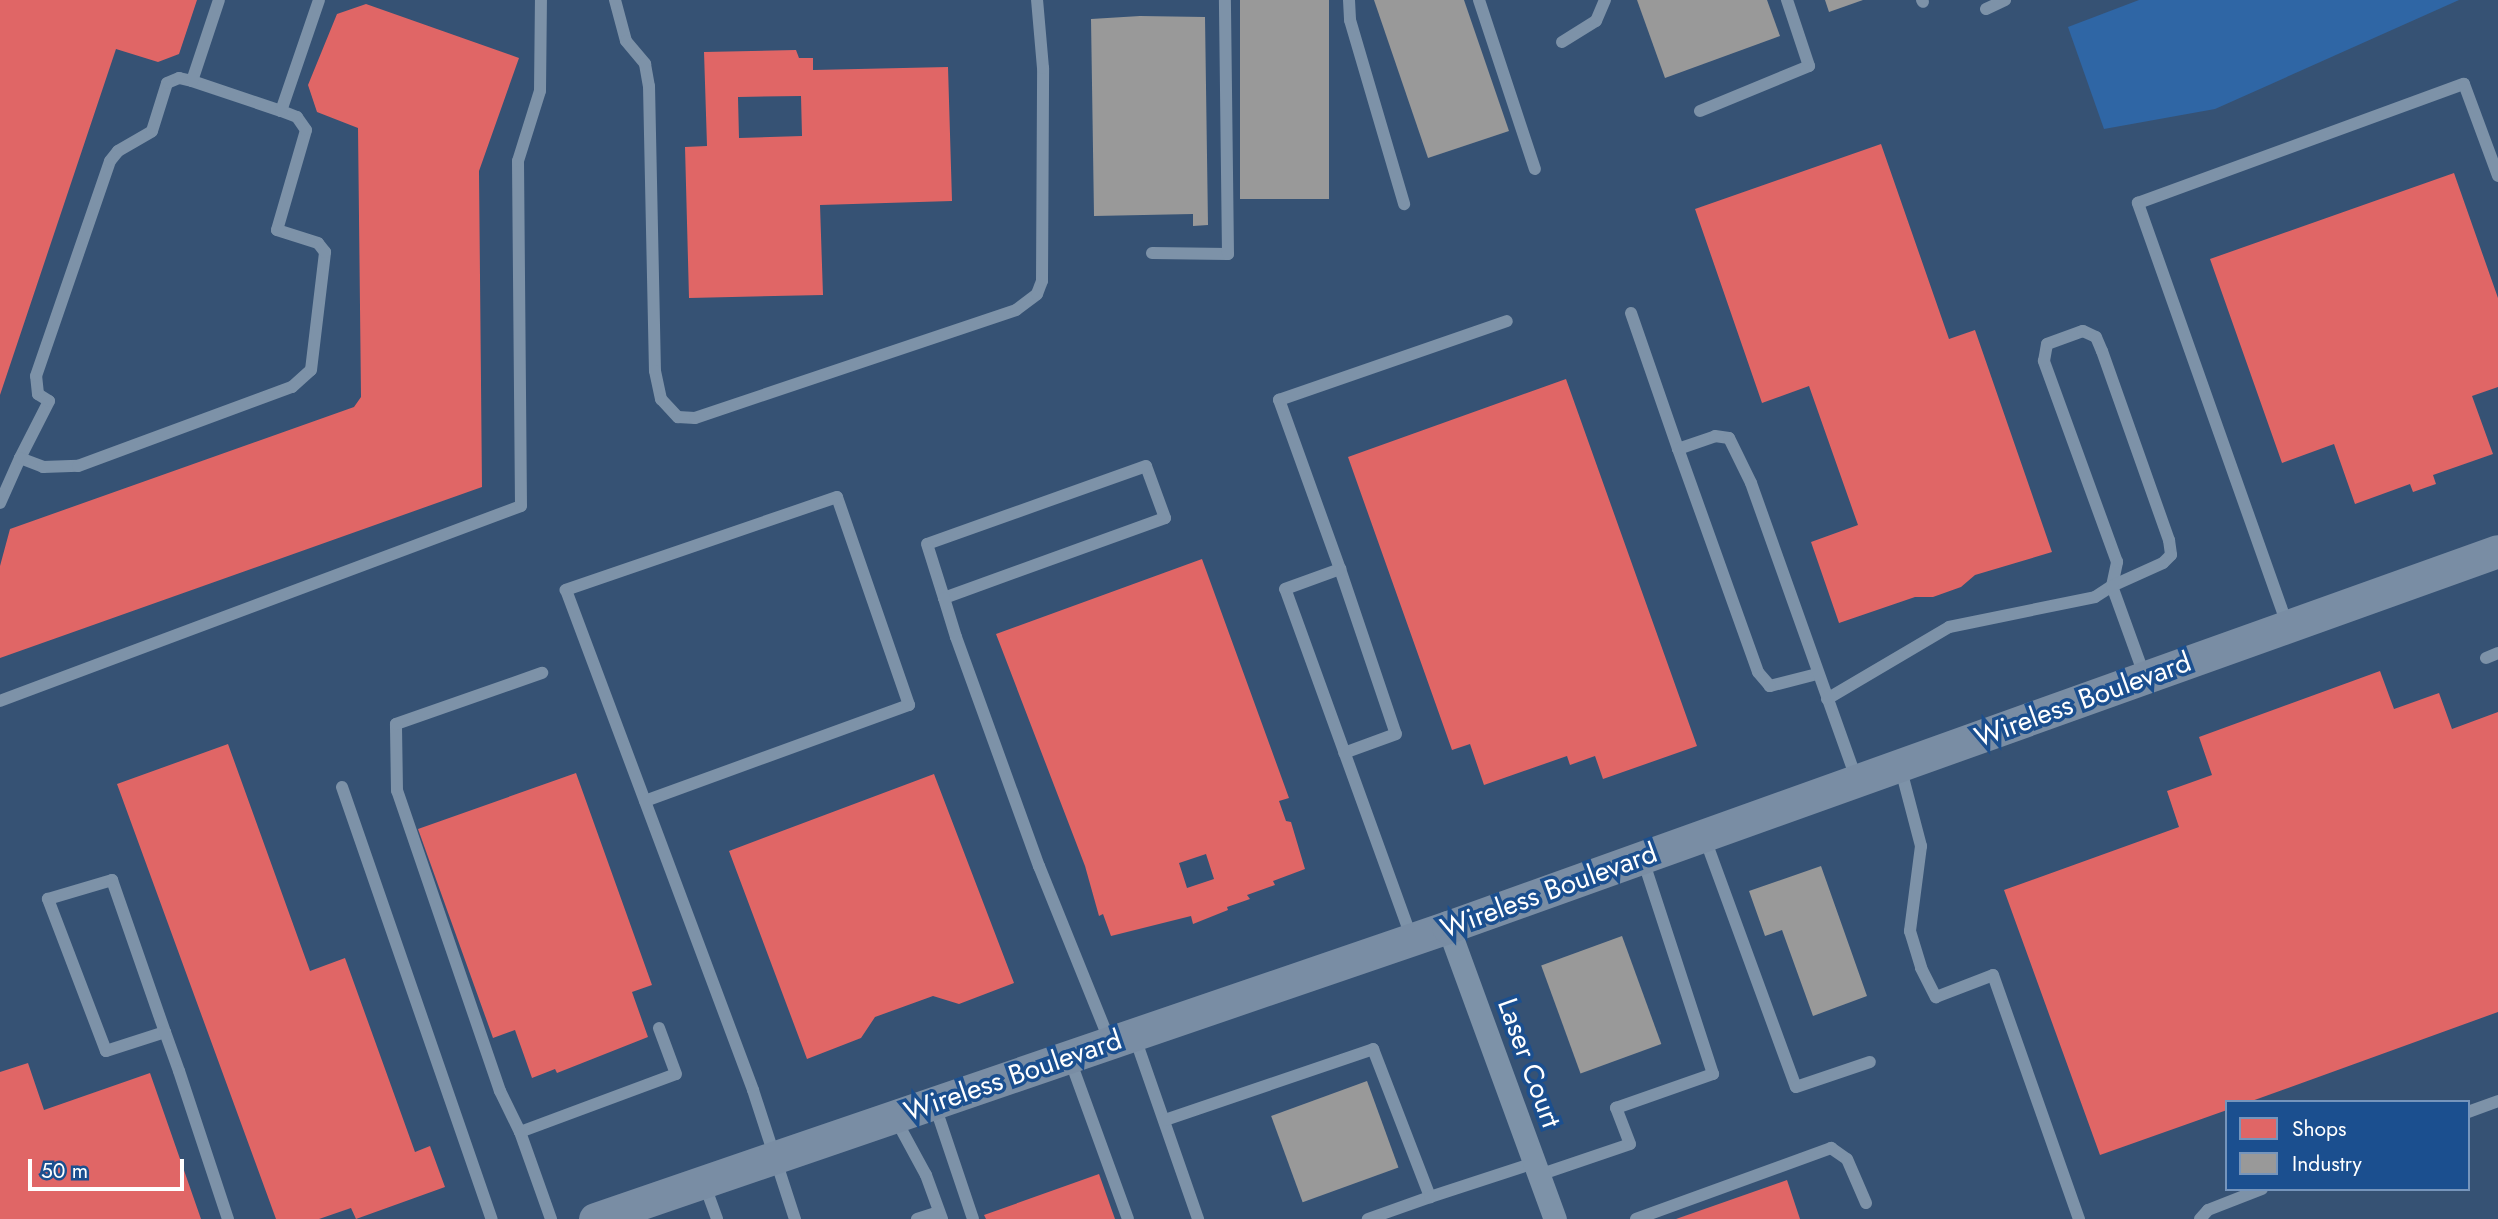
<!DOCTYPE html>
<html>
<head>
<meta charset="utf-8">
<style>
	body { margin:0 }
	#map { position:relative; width:2498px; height:1219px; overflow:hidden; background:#365274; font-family:Jost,sans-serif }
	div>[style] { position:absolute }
	.green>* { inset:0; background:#2f66a5 }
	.shops>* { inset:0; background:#e06666 }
	.industry>* { inset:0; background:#999; transform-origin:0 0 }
	.lane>* { height:12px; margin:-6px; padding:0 6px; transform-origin:6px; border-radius:6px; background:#7d92a8 }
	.street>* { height:23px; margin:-11.5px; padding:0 11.5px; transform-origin:11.5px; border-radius:11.5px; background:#7d92a8 }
	.secondary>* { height:33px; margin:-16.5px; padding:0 16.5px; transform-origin:16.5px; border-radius:16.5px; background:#798da4 }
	span { translate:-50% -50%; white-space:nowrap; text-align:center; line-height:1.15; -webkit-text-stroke:7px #1b4f8f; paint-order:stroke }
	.street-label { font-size:28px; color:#fff }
	.legend { position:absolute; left:2225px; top:1100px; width:245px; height:91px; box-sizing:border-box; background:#1b4f8f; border:2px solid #7695bc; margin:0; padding:9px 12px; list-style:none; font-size:21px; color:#fff }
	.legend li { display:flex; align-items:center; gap:14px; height:35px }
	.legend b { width:35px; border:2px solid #7695bc }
	.scale { position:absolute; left:28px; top:1159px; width:156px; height:32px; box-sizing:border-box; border:4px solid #fff; border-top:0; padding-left:9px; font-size:21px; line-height:24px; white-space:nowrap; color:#fff; -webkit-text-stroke:5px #1b4f8f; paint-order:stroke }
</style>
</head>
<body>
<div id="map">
	<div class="green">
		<div style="clip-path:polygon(2139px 0,2459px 0,2215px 109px,2104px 129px,2068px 27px)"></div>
	</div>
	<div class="shops">
		<div style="clip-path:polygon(0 0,197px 0,179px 54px,158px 62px,116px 49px,0 395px)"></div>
		<div style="clip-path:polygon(366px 4px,519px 58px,479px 171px,482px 487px,0 658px,0 566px,10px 529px,354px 407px,361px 397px,358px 128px,317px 112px,308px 85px,337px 14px)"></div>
		<div style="clip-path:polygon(evenodd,796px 50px,799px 58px,813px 58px,813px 70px,948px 67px,952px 201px,820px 205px,823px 295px,689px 298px,685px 147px,707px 146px,704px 52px,796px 50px,801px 96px,802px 136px,739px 138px,738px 97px,801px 96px)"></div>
		<div style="clip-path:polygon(1881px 144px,1949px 339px,1975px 330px,2052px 552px,1975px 575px,1961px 587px,1933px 597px,1915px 597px,1839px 623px,1811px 542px,1858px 525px,1809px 386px,1762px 403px,1695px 209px)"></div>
		<div style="clip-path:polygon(2454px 173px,2498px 298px,2498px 387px,2472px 396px,2493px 454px,2433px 475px,2436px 484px,2413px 492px,2410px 484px,2355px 504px,2334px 444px,2282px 463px,2210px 259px)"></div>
		<div style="clip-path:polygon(1566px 379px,1697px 746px,1603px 779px,1595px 756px,1570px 765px,1567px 756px,1484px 785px,1470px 744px,1452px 750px,1348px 457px)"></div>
		<div style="clip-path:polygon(evenodd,1202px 559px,1289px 798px,1279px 801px,1286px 821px,1291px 822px,1305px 869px,1273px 881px,1275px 885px,1247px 895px,1250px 899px,1227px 907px,1228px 910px,1193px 924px,1191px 916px,1111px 936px,1103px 914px,1099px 916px,1085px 866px,996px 634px,1202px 559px,1206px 854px,1214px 879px,1187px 888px,1179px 863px,1206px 854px)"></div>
		<div style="clip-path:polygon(2380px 671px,2394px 709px,2439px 693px,2452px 729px,2498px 712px,2498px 1012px,2249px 1102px,2227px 1102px,2227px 1110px,2100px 1155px,2004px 890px,2179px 827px,2167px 791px,2212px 775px,2199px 737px)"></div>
		<div style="clip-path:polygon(228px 744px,310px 971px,345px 958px,415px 1152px,430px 1146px,445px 1187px,356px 1219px,351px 1208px,319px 1219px,276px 1219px,117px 784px)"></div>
		<div style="clip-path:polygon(576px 773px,652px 985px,632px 992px,648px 1037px,557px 1073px,555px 1069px,532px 1078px,515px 1030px,493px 1038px,418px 829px)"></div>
		<div style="clip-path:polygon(934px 774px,1014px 983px,959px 1004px,933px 996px,875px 1017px,861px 1038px,807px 1059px,729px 851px)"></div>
		<div style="clip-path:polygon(28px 1063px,44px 1110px,150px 1073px,201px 1219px,0 1219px,0 1072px)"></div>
		<div style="clip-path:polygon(1099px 1174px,1115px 1219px,986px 1219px,984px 1215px)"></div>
		<div style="clip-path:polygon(1787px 1180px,1800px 1219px,1676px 1219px)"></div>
	</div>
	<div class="industry">
		<div style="left:1240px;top:0;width:89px;height:199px"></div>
		<div style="clip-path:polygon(1374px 0,1464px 0,1509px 131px,1428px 158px)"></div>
		<div style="clip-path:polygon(1637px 0,1767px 0,1780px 36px,1665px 78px)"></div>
		<div style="clip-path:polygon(1825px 0,1863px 0,1829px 12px)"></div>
		<div style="clip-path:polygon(1140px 16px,1205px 17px,1208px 225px,1193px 226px,1193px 214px,1094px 216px,1091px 19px)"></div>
		<div style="clip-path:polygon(1821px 866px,1867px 996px,1813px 1016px,1782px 930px,1765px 936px,1749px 891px)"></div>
		<div style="left:1622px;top:936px;width:115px;height:86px;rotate:70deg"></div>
		<div style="left:1367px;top:1081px;width:92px;height:102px;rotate:70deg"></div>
	</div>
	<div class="lane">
		<div style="left:615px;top:0;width:42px;rotate:75deg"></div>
		<div style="left:626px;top:41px;width:30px;rotate:50deg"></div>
		<div style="left:645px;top:64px;width:22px;rotate:80deg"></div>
		<div style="left:649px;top:86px;width:285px;rotate:88.8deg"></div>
		<div style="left:655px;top:371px;width:29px;rotate:78deg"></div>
		<div style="left:661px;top:399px;width:25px;rotate:47deg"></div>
		<div style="left:678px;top:417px;width:17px;rotate:3deg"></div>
		<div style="left:695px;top:418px;width:339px;rotate:-18.6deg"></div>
		<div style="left:1016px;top:310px;width:26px;rotate:-37deg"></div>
		<div style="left:1037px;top:294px;width:14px;rotate:-69deg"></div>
		<div style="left:1042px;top:281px;width:213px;rotate:-89.7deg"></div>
		<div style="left:1043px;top:68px;width:68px;rotate:-95deg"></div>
		<div style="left:1349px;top:0;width:20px;rotate:87deg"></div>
		<div style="left:1350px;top:20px;width:192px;rotate:73.6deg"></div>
		<div style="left:1479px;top:0;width:178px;rotate:71.7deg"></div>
		<div style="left:1922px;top:0;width:2px;rotate:63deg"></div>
		<div style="left:1986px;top:9px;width:21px;rotate:-25deg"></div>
		<div style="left:1562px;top:42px;width:40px;rotate:-32deg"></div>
		<div style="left:1596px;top:21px;width:23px;rotate:-67deg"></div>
		<div style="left:192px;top:81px;width:94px;rotate:18.6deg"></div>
		<div style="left:1700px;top:111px;width:118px;rotate:-22.4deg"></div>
		<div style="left:1809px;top:66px;width:70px;rotate:-108.4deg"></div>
		<div style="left:1152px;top:253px;width:76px;rotate:0.8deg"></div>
		<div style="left:1228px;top:254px;width:254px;rotate:-90.7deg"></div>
		<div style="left:1631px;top:313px;width:144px;rotate:70.9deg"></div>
		<div style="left:20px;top:458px;width:64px;rotate:-63deg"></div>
		<div style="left:49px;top:401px;width:13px;rotate:-148deg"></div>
		<div style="left:38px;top:394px;width:18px;rotate:-96deg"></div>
		<div style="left:36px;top:376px;width:227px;rotate:-71deg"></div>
		<div style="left:110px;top:161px;width:13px;rotate:-51deg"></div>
		<div style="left:118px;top:151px;width:39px;rotate:-30deg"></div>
		<div style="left:152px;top:131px;width:50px;rotate:-72.6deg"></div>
		<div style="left:167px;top:83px;width:13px;rotate:-23deg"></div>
		<div style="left:179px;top:78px;width:13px;rotate:13deg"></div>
		<div style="left:192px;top:81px;width:85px;rotate:-71.6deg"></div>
		<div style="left:0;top:503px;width:49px;rotate:-66deg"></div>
		<div style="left:20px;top:458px;width:25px;rotate:21deg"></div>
		<div style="left:43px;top:467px;width:35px;rotate:-2deg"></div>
		<div style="left:78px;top:466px;width:228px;rotate:-20.3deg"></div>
		<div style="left:292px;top:387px;width:25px;rotate:-42deg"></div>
		<div style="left:311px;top:370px;width:119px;rotate:-83.2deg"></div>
		<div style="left:325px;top:252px;width:11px;rotate:-128deg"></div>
		<div style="left:318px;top:243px;width:43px;rotate:-162.4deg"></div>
		<div style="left:277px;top:230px;width:104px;rotate:-73.8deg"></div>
		<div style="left:306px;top:130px;width:16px;rotate:-125deg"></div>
		<div style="left:297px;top:117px;width:17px;rotate:-159deg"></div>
		<div style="left:281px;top:111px;width:117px;rotate:-71.1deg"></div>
		<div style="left:1340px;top:569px;width:174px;rotate:71.3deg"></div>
		<div style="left:1396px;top:734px;width:55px;rotate:159.9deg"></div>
		<div style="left:944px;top:598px;width:235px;rotate:-19.9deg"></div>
		<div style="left:1165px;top:518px;width:55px;rotate:-110.1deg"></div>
		<div style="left:1146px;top:466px;width:232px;rotate:160.4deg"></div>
		<div style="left:927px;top:544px;width:57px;rotate:72.5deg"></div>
		<div style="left:944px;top:598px;width:41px;rotate:72.9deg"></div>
		<div style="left:956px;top:637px;width:244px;rotate:70.1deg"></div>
		<div style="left:1039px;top:866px;width:190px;rotate:68deg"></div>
		<div style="left:2287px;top:624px;width:447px;rotate:-109.5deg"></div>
		<div style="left:2138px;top:203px;width:347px;rotate:-20.1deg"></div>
		<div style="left:2464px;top:84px;width:98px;rotate:69.7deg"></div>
		<div style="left:2486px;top:658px;width:13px;rotate:-23deg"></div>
		<div style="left:1817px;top:674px;width:49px;rotate:165.7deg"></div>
		<div style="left:1770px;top:686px;width:18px;rotate:-131deg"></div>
		<div style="left:1758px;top:672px;width:237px;rotate:-109.7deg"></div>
		<div style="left:1678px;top:449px;width:39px;rotate:-19deg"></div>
		<div style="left:1715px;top:436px;width:14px;rotate:8deg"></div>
		<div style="left:1729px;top:438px;width:50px;rotate:63.9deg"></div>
		<div style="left:1751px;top:483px;width:315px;rotate:70.4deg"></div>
		<div style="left:1827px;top:699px;width:142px;rotate:-30.5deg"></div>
		<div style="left:1949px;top:627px;width:149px;rotate:-11.6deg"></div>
		<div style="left:2095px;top:597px;width:20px;rotate:-33deg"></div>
		<div style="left:2112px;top:586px;width:25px;rotate:-78deg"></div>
		<div style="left:2117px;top:562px;width:214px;rotate:-110deg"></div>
		<div style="left:2044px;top:361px;width:17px;rotate:-80deg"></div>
		<div style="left:2047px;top:344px;width:38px;rotate:-20deg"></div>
		<div style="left:2083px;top:331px;width:14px;rotate:25deg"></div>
		<div style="left:2096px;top:337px;width:15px;rotate:67deg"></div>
		<div style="left:2102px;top:351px;width:201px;rotate:70.5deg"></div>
		<div style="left:2169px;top:540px;width:15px;rotate:82deg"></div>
		<div style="left:2171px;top:555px;width:11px;rotate:135deg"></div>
		<div style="left:2163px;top:563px;width:56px;rotate:155.7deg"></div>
		<div style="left:2112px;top:586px;width:97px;rotate:70.1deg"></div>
		<div style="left:0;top:701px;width:556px;rotate:-20.52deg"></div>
		<div style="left:521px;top:506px;width:345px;rotate:-90.5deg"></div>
		<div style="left:518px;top:161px;width:73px;rotate:-72.6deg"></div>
		<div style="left:540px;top:91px;width:91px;rotate:-89.4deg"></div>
		<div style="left:1900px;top:766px;width:83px;rotate:75.3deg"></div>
		<div style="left:1921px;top:846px;width:86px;rotate:97.4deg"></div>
		<div style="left:1910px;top:931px;width:39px;rotate:73deg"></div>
		<div style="left:1921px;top:968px;width:33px;rotate:63deg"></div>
		<div style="left:1936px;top:997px;width:61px;rotate:-21.1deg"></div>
		<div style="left:1993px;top:975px;width:259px;rotate:70.6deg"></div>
		<div style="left:342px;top:787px;width:457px;rotate:70.9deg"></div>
		<div style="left:645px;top:801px;width:281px;rotate:-20deg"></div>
		<div style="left:909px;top:705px;width:220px;rotate:-109.1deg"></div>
		<div style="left:837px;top:497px;width:287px;rotate:161.1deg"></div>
		<div style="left:566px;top:590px;width:534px;rotate:69.49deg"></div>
		<div style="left:753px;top:1090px;width:136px;rotate:72deg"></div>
		<div style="left:1704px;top:836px;width:267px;rotate:69.9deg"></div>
		<div style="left:1796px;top:1087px;width:78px;rotate:-18.7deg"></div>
		<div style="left:1412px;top:939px;width:372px;rotate:-109.9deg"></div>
		<div style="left:1285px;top:589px;width:59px;rotate:-20deg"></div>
		<div style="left:1340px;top:569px;width:180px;rotate:-109.8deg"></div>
		<div style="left:1279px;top:400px;width:241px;rotate:-19.1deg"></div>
		<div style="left:165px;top:1032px;width:62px;rotate:162.1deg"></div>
		<div style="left:106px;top:1051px;width:163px;rotate:-110.9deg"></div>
		<div style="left:48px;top:899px;width:67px;rotate:-16.5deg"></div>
		<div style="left:112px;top:880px;width:161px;rotate:70.8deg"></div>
		<div style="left:165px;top:1032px;width:41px;rotate:70.3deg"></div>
		<div style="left:179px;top:1071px;width:156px;rotate:71.7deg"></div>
		<div style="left:1134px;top:1035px;width:195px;rotate:70.8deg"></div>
		<div style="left:1069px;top:1057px;width:172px;rotate:70deg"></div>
		<div style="left:934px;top:1103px;width:122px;rotate:71.4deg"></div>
		<div style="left:2468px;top:1112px;width:32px;rotate:-20deg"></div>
		<div style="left:895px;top:1118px;width:65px;rotate:61.5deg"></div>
		<div style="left:926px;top:1175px;width:47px;rotate:70deg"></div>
		<div style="left:1165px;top:1120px;width:220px;rotate:-18.8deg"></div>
		<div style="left:1373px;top:1049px;width:159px;rotate:68.9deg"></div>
		<div style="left:1430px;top:1197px;width:66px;rotate:160.5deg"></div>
		<div style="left:520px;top:1132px;width:46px;rotate:-116deg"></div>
		<div style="left:500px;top:1091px;width:317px;rotate:-108.9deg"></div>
		<div style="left:397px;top:791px;width:67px;rotate:-90.9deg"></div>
		<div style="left:396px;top:724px;width:155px;rotate:-19.3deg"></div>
		<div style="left:1539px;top:1175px;width:96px;rotate:-18.8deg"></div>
		<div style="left:1630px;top:1144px;width:39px;rotate:-111deg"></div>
		<div style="left:1616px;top:1108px;width:103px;rotate:-19.3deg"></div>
		<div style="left:1713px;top:1074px;width:228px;rotate:-108.1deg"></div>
		<div style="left:704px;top:1183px;width:38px;rotate:70deg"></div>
		<div style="left:1430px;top:1197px;width:109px;rotate:-18.1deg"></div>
		<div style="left:551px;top:1219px;width:92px;rotate:-109.6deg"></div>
		<div style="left:520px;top:1132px;width:166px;rotate:-20.4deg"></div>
		<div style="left:676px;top:1074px;width:49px;rotate:-110.3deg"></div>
		<div style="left:917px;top:1219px;width:23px;rotate:-18deg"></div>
		<div style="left:1636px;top:1219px;width:208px;rotate:-20deg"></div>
		<div style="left:1831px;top:1148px;width:19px;rotate:35deg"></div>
		<div style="left:1847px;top:1159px;width:48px;rotate:66.6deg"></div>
		<div style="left:2200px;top:1219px;width:12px;rotate:-48deg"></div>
		<div style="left:2208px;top:1210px;width:58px;rotate:-21.3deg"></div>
	</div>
	<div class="street">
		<div style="left:1448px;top:927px;width:311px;rotate:69.9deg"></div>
	</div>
	<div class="secondary">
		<div style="left:595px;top:1219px;width:902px;rotate:-18.9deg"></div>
		<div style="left:1448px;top:927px;width:1115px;rotate:-19.7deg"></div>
	</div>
	<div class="street-label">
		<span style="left:2083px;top:700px;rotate:-20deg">Wireless Boulevard</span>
		<span style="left:1549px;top:891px;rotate:-20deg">Wireless Boulevard</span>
		<span style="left:1529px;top:1063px;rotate:70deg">Laser Court</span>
		<span style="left:1013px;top:1076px;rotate:-19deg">Wireless Boulevard</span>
	</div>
	<ul class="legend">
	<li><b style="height:19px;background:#e06666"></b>Shops</li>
	<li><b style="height:19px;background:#999"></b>Industry</li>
	</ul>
	<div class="scale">50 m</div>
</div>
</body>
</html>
